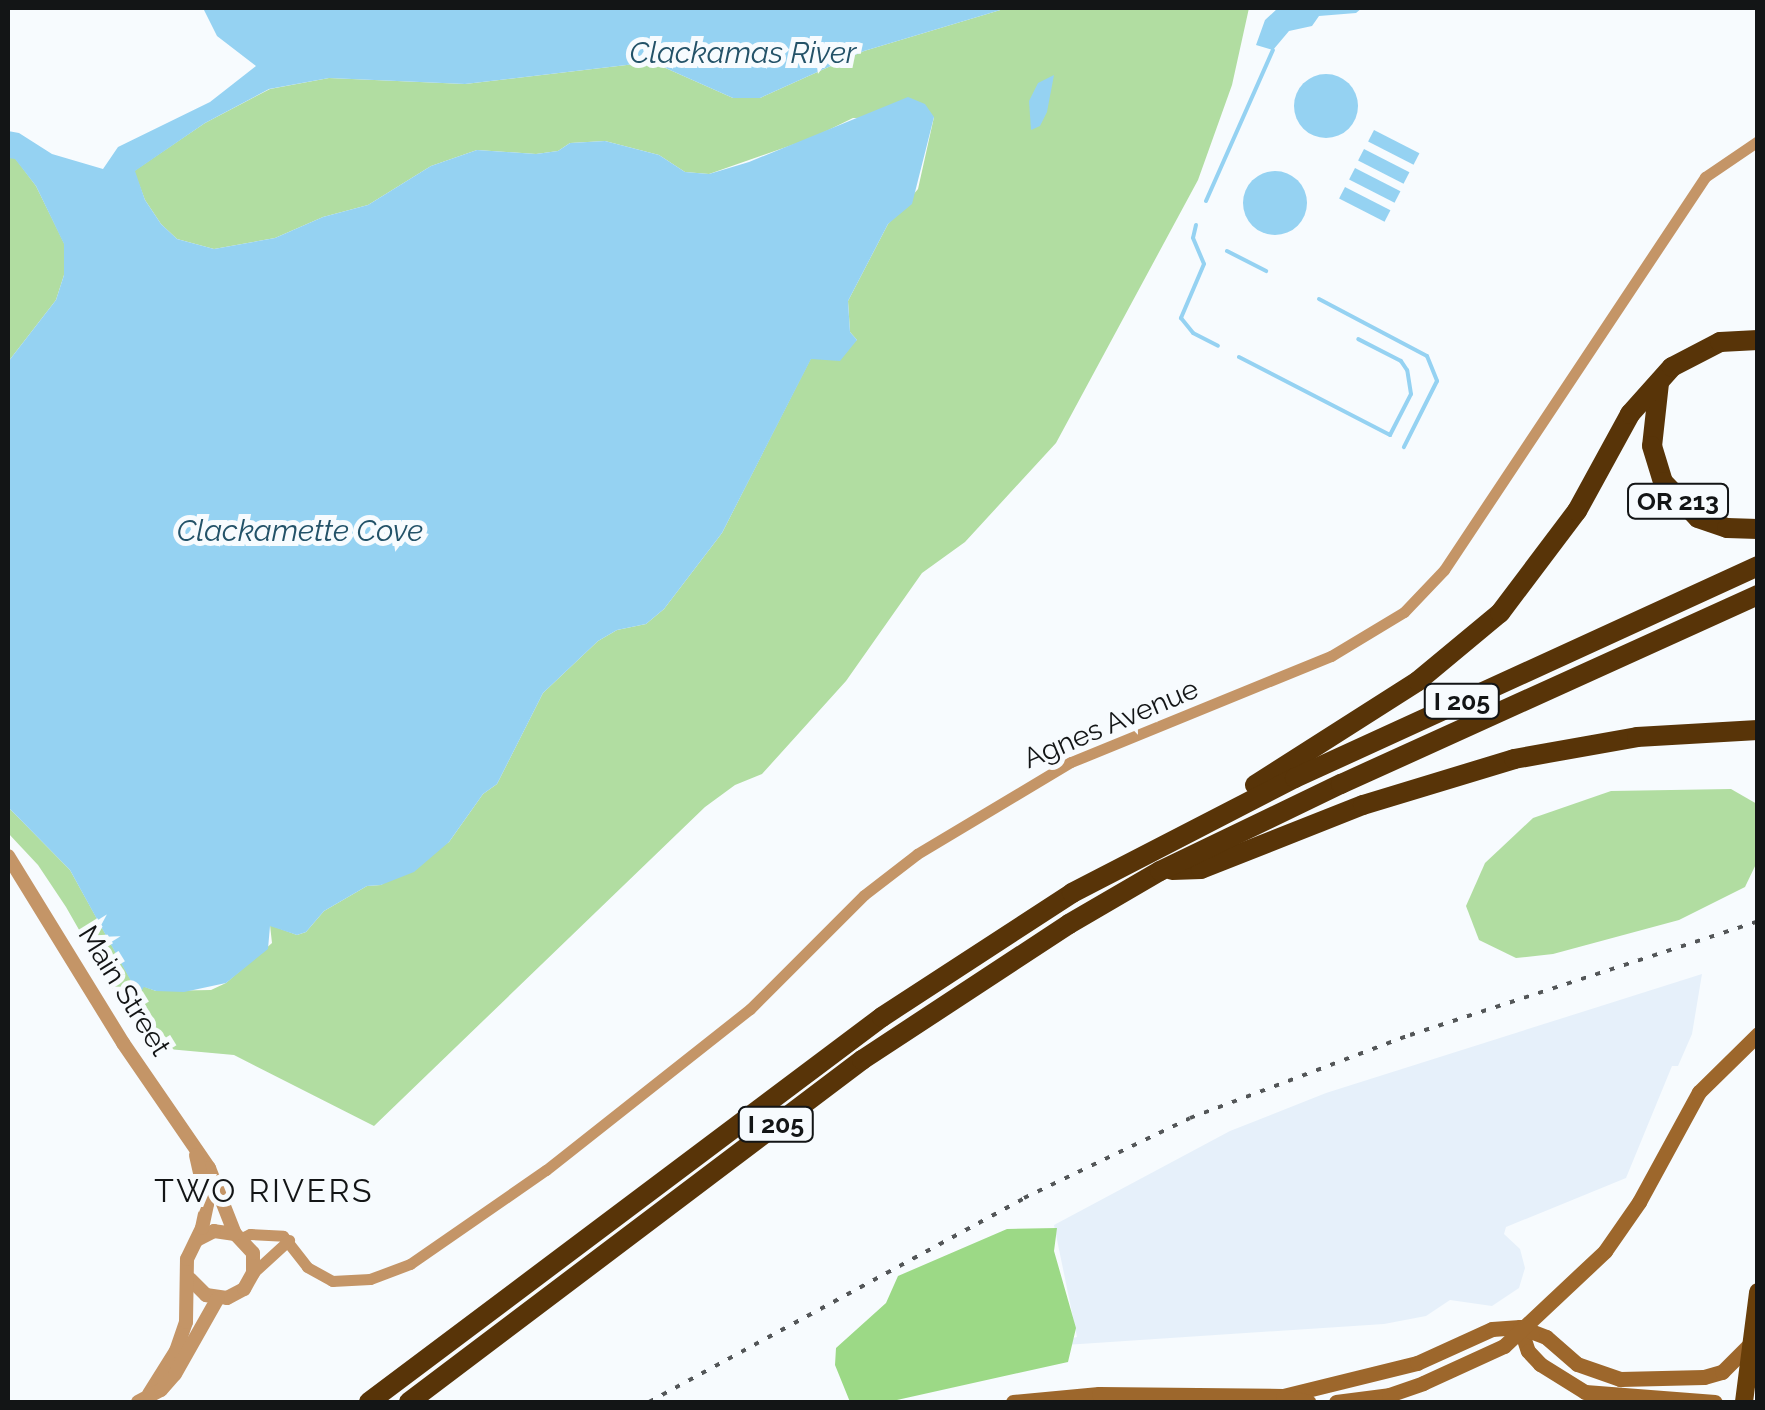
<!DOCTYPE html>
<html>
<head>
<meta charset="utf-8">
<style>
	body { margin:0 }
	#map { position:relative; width:1765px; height:1410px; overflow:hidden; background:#f7fbfe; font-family:Raleway,sans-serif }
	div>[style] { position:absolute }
	.built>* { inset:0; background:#e6f0fa }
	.green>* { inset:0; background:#b1dda1 }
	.forest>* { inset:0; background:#9cd986 }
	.water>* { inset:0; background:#95d2f2; transform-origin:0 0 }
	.round { border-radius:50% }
	.stream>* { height:4px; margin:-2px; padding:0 2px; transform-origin:2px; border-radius:2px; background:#95d2f2 }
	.minor>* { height:11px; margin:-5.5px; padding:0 5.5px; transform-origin:5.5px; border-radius:5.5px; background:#c49567 }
	.tertiary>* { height:14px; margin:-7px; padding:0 7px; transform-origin:7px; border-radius:7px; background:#c49567 }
	.secondary>* { height:15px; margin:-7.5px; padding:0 7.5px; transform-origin:7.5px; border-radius:7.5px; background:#9d672c }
	.trunk>* { height:18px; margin:-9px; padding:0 9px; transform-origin:9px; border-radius:9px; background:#693f0a }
	.motorway>* { height:20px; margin:-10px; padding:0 10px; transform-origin:10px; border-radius:10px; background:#583408 }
	.rail>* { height:4px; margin-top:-2px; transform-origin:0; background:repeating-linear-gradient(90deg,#535658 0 5px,transparent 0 15px) }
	span { translate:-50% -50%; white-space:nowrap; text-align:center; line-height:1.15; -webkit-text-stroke:10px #f7fbfe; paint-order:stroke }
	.shield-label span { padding:2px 8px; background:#f7fbfe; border:2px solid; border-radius:8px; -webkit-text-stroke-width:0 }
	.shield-label { font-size:25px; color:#131516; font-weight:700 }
	.street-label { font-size:28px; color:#131516 }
	.water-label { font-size:30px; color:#235268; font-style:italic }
	.quarter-label { font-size:32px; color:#131516; letter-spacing:2.5px }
	.frame { position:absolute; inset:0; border:10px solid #131516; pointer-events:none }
</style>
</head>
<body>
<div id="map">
	<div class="built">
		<div style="clip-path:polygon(1702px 974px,1692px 1034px,1678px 1066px,1672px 1066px,1626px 1178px,1506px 1227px,1504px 1234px,1520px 1249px,1525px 1268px,1519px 1288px,1492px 1306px,1450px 1300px,1426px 1316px,1384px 1324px,1065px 1345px,1065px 1340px,1077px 1337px,1054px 1225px,1230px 1131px,1326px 1093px)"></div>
	</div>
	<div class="green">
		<div style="clip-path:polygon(1007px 8px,1249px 8px,1232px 85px,1198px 180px,1056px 443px,965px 542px,922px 573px,846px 681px,762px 774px,735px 785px,705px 807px,374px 1126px,234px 1055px,146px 1047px,66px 907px,38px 865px,8px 833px,8px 807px,70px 870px,132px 982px,156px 991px,211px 990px,226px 983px,272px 943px,270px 925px,297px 935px,306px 932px,324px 911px,367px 886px,381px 885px,449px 842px,483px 794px,497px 784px,543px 693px,598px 641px,617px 630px,646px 624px,664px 609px,722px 533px,811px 358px,857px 340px,850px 332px,848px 301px,888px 224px,918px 189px,934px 117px,853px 118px,812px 138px,709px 174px,685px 172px,659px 155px,605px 141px,570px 143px,558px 151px,536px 154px,477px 150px,431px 166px,368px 205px,323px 217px,275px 238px,214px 249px,177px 239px,161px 224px,145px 200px,134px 171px,205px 123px,270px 89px,329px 78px,465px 84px,652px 62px,733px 98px,760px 98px,864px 51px)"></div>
		<div style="clip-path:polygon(8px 158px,15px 158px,36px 186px,64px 243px,64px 275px,56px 300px,8px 362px)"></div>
		<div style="clip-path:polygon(1731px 789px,1757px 804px,1757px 862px,1745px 887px,1679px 920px,1553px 954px,1516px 958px,1479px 940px,1466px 906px,1485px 863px,1533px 818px,1611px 791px)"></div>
	</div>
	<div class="forest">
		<div style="clip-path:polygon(1057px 1228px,1054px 1251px,1076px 1328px,1068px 1362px,888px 1402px,850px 1402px,835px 1365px,836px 1348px,886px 1303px,898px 1276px,1007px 1229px)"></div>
	</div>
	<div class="water">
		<div style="clip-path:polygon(203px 8px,1007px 8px,864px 51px,760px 98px,733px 98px,652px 62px,465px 84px,329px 78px,269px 89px,205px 123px,135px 171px,145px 200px,161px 224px,177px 239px,214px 249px,275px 238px,323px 217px,368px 205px,431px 166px,477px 150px,536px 154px,558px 151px,570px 143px,605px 141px,659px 155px,685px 172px,709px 174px,749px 162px,908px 97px,925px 104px,934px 117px,912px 204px,888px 224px,848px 301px,850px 332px,857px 340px,840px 361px,811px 359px,722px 533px,664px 609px,646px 624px,617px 630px,598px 641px,543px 693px,497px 784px,483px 794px,449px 842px,414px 872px,381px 885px,367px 886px,324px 911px,306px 932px,297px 935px,270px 926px,268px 949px,226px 983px,184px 992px,156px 991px,132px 983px,70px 870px,8px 807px,8px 362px,56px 300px,64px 275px,64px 244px,36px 186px,15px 159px,8px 158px,8px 131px,19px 133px,52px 154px,103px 169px,118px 147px,210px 102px,256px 66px,217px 36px)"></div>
		<div style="clip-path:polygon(1278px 8px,1362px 8px,1356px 13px,1319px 16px,1312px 26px,1289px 31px,1273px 50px,1256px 45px,1265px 20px)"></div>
		<div class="round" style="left:1294px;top:74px;width:64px;height:64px"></div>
		<div style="clip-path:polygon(1054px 75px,1047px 112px,1040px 126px,1031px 130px,1029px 101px,1038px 83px)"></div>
		<div style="left:1374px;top:130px;width:51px;height:13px;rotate:27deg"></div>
		<div style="left:1364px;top:149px;width:51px;height:13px;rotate:27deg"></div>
		<div style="left:1355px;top:168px;width:51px;height:13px;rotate:27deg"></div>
		<div class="round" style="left:1243px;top:171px;width:64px;height:64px"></div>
		<div style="left:1345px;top:187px;width:51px;height:13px;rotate:27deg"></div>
	</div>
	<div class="stream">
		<div style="left:1206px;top:201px;width:165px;rotate:-66.1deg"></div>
		<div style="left:1196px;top:225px;width:13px;rotate:103deg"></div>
		<div style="left:1193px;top:238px;width:28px;rotate:67deg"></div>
		<div style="left:1204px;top:264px;width:59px;rotate:113.1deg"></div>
		<div style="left:1181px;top:318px;width:19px;rotate:51deg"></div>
		<div style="left:1193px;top:333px;width:28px;rotate:27deg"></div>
		<div style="left:1227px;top:251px;width:44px;rotate:27.1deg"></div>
		<div style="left:1319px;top:299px;width:122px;rotate:27.8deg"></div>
		<div style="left:1427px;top:356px;width:27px;rotate:68deg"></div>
		<div style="left:1437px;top:381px;width:74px;rotate:116.6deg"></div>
		<div style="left:1239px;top:357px;width:170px;rotate:27.3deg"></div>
		<div style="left:1390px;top:435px;width:46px;rotate:-62.9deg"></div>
		<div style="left:1411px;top:394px;width:24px;rotate:-99deg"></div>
		<div style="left:1407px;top:370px;width:11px;rotate:-124deg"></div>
		<div style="left:1401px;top:361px;width:48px;rotate:-152.9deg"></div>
		<div style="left:131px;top:1006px;width:23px;rotate:-61deg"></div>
	</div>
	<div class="minor">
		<div style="left:242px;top:1238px;width:9px;rotate:-27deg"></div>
		<div style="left:250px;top:1234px;width:33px;rotate:3deg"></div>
		<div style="left:283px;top:1236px;width:39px;rotate:52deg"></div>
		<div style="left:307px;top:1267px;width:29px;rotate:29deg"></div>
		<div style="left:332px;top:1281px;width:38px;rotate:-3deg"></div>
		<div style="left:370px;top:1279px;width:43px;rotate:-20.6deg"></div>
		<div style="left:410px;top:1264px;width:165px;rotate:-34.7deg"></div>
		<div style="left:546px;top:1170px;width:260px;rotate:-38.3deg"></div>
		<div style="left:750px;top:1009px;width:161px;rotate:-45deg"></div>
		<div style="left:864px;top:895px;width:67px;rotate:-37.7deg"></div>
		<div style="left:917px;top:854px;width:179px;rotate:-30.9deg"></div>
		<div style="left:1071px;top:762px;width:281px;rotate:-22.2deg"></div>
		<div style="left:1331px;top:656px;width:85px;rotate:-31.1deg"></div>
		<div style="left:1404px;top:612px;width:58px;rotate:-46.4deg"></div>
		<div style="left:1444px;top:570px;width:472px;rotate:-56.4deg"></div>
		<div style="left:1705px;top:177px;width:64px;rotate:-34.2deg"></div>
		<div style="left:253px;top:1273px;width:49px;rotate:-42.5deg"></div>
	</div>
	<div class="tertiary">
		<div style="left:8px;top:856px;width:220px;rotate:58.4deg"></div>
		<div style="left:123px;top:1043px;width:152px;rotate:55.5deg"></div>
		<div style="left:209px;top:1168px;width:71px;rotate:68.5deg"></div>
		<div style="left:190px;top:1279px;width:23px;rotate:45deg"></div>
		<div style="left:206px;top:1295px;width:21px;rotate:8deg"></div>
		<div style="left:227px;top:1298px;width:19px;rotate:-28deg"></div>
		<div style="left:244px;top:1289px;width:18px;rotate:-61deg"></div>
		<div style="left:253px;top:1273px;width:20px;rotate:-90deg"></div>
		<div style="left:253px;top:1253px;width:26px;rotate:-133deg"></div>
		<div style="left:235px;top:1234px;width:21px;rotate:-172deg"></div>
		<div style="left:214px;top:1231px;width:18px;rotate:153deg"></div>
		<div style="left:149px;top:1394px;width:51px;rotate:-57.9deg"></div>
		<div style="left:176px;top:1351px;width:31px;rotate:-71deg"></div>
		<div style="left:186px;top:1322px;width:63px;rotate:-89.1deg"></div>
		<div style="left:187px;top:1259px;width:34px;rotate:-64deg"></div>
		<div style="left:202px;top:1228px;width:25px;rotate:-78deg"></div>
		<div style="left:207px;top:1204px;width:50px;rotate:-102.7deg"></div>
		<div style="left:138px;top:1402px;width:26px;rotate:-28deg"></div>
		<div style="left:161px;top:1390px;width:21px;rotate:-49deg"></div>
		<div style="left:175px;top:1374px;width:87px;rotate:-60.5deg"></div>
	</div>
	<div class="secondary">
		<div style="left:1520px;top:1327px;width:25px;rotate:72deg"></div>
		<div style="left:1528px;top:1351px;width:18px;rotate:47deg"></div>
		<div style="left:1540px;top:1364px;width:53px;rotate:31.9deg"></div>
		<div style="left:1585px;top:1392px;width:130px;rotate:4.4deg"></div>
		<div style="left:1283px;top:1396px;width:138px;rotate:-13.8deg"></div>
		<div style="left:1417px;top:1363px;width:82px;rotate:-24.4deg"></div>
		<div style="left:1492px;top:1329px;width:28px;rotate:-4deg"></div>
		<div style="left:1520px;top:1327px;width:28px;rotate:21deg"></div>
		<div style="left:1546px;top:1337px;width:41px;rotate:41.1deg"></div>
		<div style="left:1577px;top:1364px;width:46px;rotate:19.2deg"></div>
		<div style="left:1620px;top:1379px;width:84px;rotate:-1.4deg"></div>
		<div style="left:1704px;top:1377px;width:19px;rotate:-16deg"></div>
		<div style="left:1722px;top:1372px;width:41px;rotate:-45deg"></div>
		<div style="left:1013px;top:1402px;width:86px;rotate:-5.3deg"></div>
		<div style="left:1099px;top:1394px;width:184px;rotate:0.6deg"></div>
		<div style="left:1283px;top:1396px;width:26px;rotate:13deg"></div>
		<div style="left:1336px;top:1402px;width:53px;rotate:-7.5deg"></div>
		<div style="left:1389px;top:1395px;width:36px;rotate:-19deg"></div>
		<div style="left:1423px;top:1383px;width:89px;rotate:-24.6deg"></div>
		<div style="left:1504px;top:1346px;width:139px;rotate:-43.2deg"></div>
		<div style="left:1605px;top:1251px;width:60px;rotate:-55.2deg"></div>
		<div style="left:1639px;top:1202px;width:125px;rotate:-61.4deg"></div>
		<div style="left:1699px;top:1092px;width:83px;rotate:-44.5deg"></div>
	</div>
	<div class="trunk">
		<div style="left:1744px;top:1402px;width:111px;rotate:-82.7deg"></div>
	</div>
	<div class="motorway">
		<div style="left:1659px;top:383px;width:63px;rotate:96.3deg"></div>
		<div style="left:1652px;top:446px;width:38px;rotate:73deg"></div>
		<div style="left:1663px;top:482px;width:50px;rotate:45.8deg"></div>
		<div style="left:1698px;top:518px;width:31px;rotate:19deg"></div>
		<div style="left:1727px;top:528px;width:31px;rotate:2deg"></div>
		<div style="left:1255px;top:785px;width:193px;rotate:-32.5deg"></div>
		<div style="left:1418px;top:681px;width:107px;rotate:-39.7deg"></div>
		<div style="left:1500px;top:613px;width:128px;rotate:-53deg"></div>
		<div style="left:1577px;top:511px;width:111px;rotate:-61.3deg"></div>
		<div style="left:1630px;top:414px;width:63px;rotate:-48.2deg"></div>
		<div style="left:1672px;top:367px;width:54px;rotate:-27.5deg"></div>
		<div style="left:1720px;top:342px;width:38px;rotate:-3deg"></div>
		<div style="left:1172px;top:870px;width:29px;rotate:-2deg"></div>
		<div style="left:1201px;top:869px;width:174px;rotate:-21.6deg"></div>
		<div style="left:1363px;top:805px;width:158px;rotate:-16.9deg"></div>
		<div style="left:1514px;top:759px;width:125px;rotate:-10.1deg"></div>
		<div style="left:1637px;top:737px;width:121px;rotate:-3.3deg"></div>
		<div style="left:369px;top:1402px;width:641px;rotate:-36.89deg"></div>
		<div style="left:882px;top:1017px;width:227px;rotate:-33.1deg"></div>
		<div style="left:1072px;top:893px;width:251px;rotate:-27.3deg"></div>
		<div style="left:1295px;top:778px;width:509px;rotate:-24.6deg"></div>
		<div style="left:409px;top:1402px;width:568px;rotate:-37.05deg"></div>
		<div style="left:862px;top:1060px;width:248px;rotate:-33.3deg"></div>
		<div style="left:1069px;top:924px;width:105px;rotate:-30.2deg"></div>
		<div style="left:1160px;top:871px;width:201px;rotate:-25.7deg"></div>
		<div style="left:1341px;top:784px;width:458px;rotate:-24.4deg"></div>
	</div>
	<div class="rail">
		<div style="left:649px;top:1402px;width:427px;rotate:-28.5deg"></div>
		<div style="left:1024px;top:1198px;width:184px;rotate:-25.7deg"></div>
		<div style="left:1190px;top:1118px;width:235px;rotate:-20.7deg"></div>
		<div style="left:1410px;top:1035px;width:366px;rotate:-18.1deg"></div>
	</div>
	<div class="shield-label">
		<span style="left:1678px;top:501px">OR 213</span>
		<span style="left:1462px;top:701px">I 205</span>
		<span style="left:776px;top:1124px">I 205</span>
	</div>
	<div class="street-label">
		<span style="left:1111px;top:724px;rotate:-23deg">Agnes Avenue</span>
		<span style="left:124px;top:991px;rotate:58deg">Main Street</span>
	</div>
	<div class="water-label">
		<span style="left:743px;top:53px">Clackamas River</span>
		<span style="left:300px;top:531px">Clackamette Cove</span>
	</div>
	<div class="quarter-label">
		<span style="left:264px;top:1191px">TWO RIVERS</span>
	</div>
	<div class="frame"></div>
</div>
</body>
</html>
